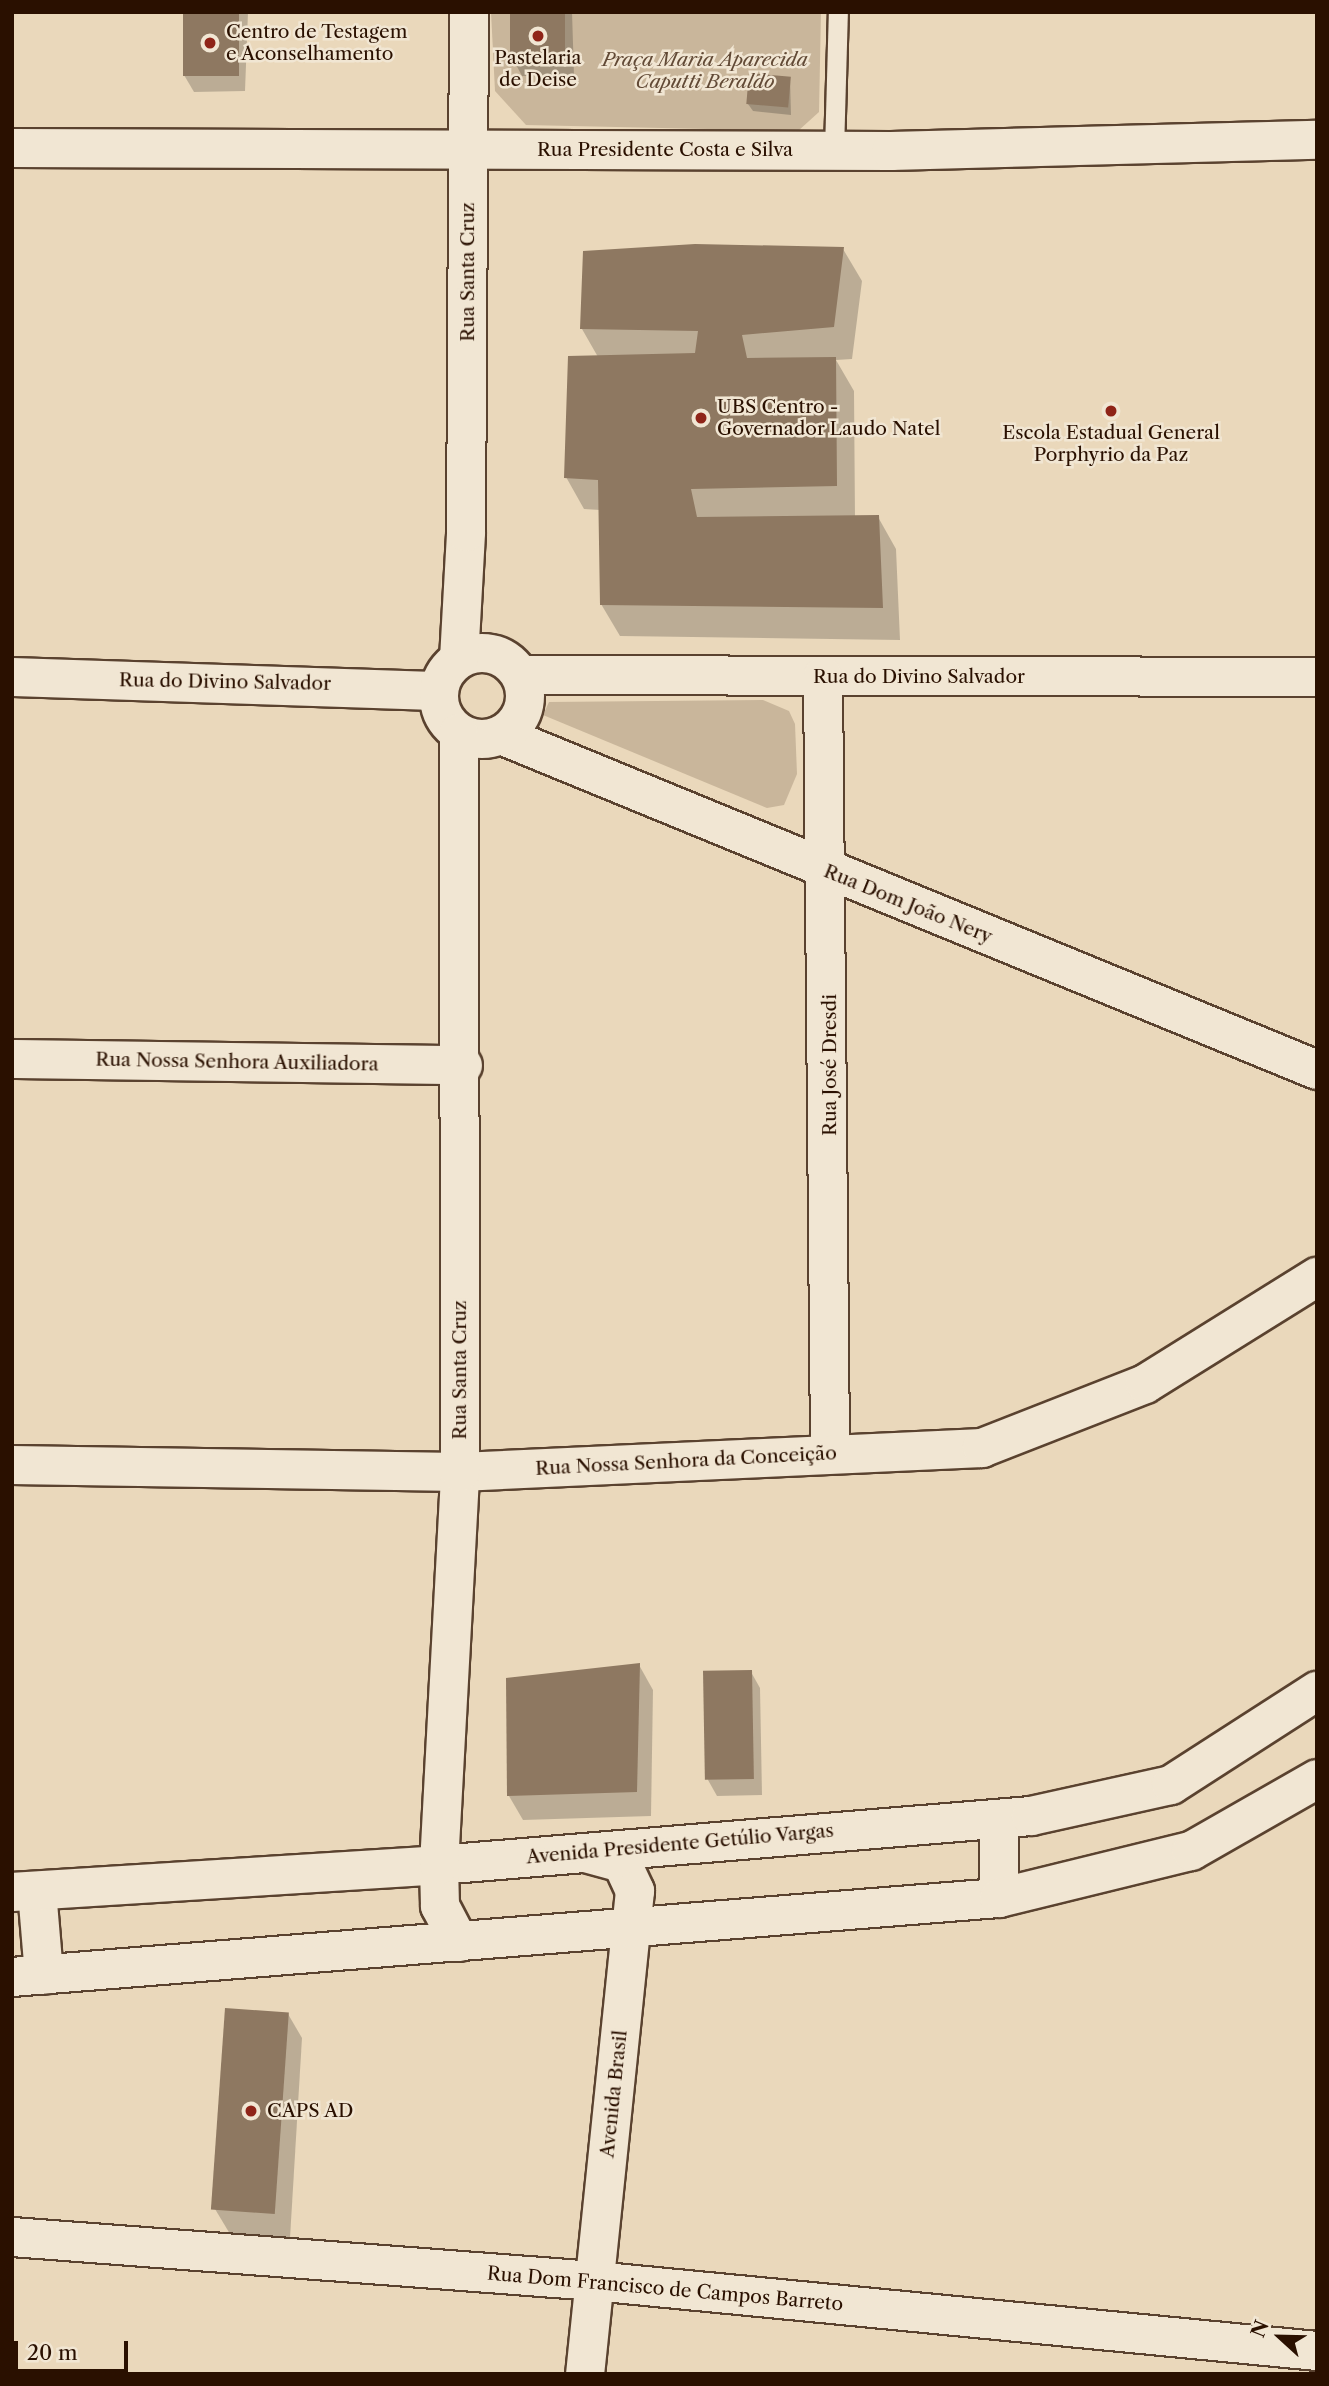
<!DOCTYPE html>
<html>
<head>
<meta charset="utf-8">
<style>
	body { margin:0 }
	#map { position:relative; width:1329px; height:2386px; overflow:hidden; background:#ead8bb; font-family:"Libre Caslon Text",serif }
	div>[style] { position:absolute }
	.green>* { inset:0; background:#c9b69b }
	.shadow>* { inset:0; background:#0003 }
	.building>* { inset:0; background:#8e7861; transform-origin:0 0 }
	.roads { filter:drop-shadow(2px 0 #5a422f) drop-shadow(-2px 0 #5a422f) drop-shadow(0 2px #5a422f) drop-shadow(0 -2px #5a422f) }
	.lane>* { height:19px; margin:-9.5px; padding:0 9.5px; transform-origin:9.5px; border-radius:9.5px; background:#f1e6d3 }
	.street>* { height:38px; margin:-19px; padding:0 19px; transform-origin:19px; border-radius:19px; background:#f1e6d3 }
	.secondary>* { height:38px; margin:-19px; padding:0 19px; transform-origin:19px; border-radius:19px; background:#f1e6d3 }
	.secondary>.ring { margin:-19px; padding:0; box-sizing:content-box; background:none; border:38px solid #f1e6d3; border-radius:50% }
	.dots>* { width:19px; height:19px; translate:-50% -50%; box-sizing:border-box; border:4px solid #f1e6d3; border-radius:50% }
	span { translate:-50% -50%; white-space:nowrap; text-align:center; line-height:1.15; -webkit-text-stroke:5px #f1e6d3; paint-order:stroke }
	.poi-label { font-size:19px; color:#2a1000 }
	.left { translate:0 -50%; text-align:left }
	.park-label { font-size:19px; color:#624a36; font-style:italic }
	.street-label { font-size:19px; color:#2a1000 }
	.frame { position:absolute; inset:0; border:14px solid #2a1000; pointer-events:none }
	.north { position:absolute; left:1245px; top:2302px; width:70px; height:70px; -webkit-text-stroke:5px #f1e6d3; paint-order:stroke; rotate:292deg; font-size:19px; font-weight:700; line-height:28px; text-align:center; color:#2a1000 }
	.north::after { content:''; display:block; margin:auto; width:24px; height:32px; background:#2a1000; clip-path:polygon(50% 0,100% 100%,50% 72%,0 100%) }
	.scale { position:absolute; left:14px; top:2341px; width:114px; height:32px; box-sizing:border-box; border:4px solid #2a1000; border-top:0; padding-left:9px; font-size:21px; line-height:24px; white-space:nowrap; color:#2a1000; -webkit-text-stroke:5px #f1e6d3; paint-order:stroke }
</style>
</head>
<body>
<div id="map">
	<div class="green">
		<div style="clip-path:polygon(491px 12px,821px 12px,819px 112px,798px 131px,526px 125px,495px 91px)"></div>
		<div style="clip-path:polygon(763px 700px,789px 711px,795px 724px,797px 774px,784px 805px,767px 808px,543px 715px,549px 702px)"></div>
	</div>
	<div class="shadow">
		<div style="clip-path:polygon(185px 12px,248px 12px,245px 91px,194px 92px,184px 75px)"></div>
		<div style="clip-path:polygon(511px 12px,572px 12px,574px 75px,522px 76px,513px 59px)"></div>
		<div style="clip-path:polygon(790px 78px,791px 115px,753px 111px,748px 104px)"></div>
		<div style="clip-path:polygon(843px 249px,862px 281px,852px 359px,836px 360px,854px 391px,855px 517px,878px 517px,896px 549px,900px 640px,620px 636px,601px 604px,600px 510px,584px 509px,566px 477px,598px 357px,582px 329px)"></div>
		<div style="clip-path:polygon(639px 1665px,653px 1690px,651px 1816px,523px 1820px,509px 1796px)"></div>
		<div style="clip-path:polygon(751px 1672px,760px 1688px,762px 1795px,717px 1796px,708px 1780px)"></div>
		<div style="clip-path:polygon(288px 2014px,302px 2038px,290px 2238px,230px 2234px,215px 2209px)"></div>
	</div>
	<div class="building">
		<div style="left:183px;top:12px;width:56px;height:64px"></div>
		<div style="left:510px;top:12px;width:55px;height:48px"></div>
		<div style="left:749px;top:73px;width:42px;height:31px;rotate:5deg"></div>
		<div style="clip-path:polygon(695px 244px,844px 247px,834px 327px,742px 335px,747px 358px,836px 357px,837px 486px,691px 489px,697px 517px,879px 515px,883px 608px,600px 605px,598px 480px,564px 478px,568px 356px,695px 353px,698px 331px,580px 329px,583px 251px)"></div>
		<div style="clip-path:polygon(640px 1663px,637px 1792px,507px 1796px,506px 1678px)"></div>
		<div style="left:752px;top:1670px;width:109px;height:49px;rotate:89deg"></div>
		<div style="left:225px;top:2008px;width:64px;height:202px;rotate:4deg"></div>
	</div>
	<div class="roads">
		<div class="lane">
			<div style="left:834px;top:151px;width:139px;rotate:-88.4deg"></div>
		</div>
		<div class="street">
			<div style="left:12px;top:148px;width:879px;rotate:0.2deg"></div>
			<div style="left:891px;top:151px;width:426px;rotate:-1.5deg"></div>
			<div style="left:521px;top:675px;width:796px;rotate:0.14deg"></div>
			<div style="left:823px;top:676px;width:778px;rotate:89.48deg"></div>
			<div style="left:12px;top:677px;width:426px;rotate:1.9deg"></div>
			<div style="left:501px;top:735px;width:882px;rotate:22.32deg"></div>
			<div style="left:12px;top:1059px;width:451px;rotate:0.8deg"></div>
			<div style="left:12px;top:1465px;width:448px;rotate:0.9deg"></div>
			<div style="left:460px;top:1472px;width:523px;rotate:-2.63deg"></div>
			<div style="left:982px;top:1448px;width:175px;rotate:-21.4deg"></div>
			<div style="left:1145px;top:1384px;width:203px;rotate:-31.9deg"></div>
			<div style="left:12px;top:2237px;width:584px;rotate:4.32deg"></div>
			<div style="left:594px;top:2281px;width:726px;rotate:5.53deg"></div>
		</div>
		<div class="secondary">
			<div class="ring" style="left:439px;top:653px;width:48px;height:48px"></div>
			<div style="left:459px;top:659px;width:127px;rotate:-86.8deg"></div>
			<div style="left:466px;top:532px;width:520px;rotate:-89.67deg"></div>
			<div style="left:999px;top:1819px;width:79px;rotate:90deg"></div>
			<div style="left:585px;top:1853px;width:38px;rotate:15deg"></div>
			<div style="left:622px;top:1863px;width:31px;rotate:65deg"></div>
			<div style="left:635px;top:1891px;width:486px;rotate:95.9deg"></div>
			<div style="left:37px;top:1891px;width:84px;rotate:85.2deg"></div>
			<div style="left:12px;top:1892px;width:428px;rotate:-3.6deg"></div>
			<div style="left:439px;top:1865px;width:594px;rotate:-4.73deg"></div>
			<div style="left:1031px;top:1816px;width:143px;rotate:-12.5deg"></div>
			<div style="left:1171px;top:1785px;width:174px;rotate:-32.8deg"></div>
			<div style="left:459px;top:1942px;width:41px;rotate:-117.8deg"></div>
			<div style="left:440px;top:1906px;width:41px;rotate:-91.4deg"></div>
			<div style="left:439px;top:1865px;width:394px;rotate:-86.9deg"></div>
			<div style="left:460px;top:1472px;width:739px;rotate:-90.08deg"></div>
			<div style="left:12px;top:1977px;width:990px;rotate:-4.58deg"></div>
			<div style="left:999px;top:1898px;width:198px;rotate:-13.8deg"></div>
			<div style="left:1191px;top:1851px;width:145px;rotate:-29.7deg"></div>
		</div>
	</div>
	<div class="dots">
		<div style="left:538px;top:36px;background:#8f2418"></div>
		<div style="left:210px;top:43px;background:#8f2418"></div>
		<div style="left:1111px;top:411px;background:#8f2418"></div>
		<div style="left:701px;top:418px;background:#8f2418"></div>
		<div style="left:251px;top:2111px;background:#8f2418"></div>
	</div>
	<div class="poi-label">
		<span class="left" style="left:226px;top:43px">Centro de Testagem<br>e Aconselhamento</span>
		<span style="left:538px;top:69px">Pastelaria<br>de Deise</span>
		<span class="left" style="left:717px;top:418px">UBS Centro -<br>Governador Laudo Natel</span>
		<span style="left:1111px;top:444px">Escola Estadual General<br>Porphyrio da Paz</span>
		<span class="left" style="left:267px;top:2111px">CAPS AD</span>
	</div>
	<div class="park-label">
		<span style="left:705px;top:71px">Praça Maria Aparecida<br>Caputti Beraldo</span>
	</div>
	<div class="street-label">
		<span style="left:665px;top:150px">Rua Presidente Costa e Silva</span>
		<span style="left:468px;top:272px;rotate:-90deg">Rua Santa Cruz</span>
		<span style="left:919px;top:677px">Rua do Divino Salvador</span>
		<span style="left:225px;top:682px;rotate:1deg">Rua do Divino Salvador</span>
		<span style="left:908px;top:904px;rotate:22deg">Rua Dom João Nery</span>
		<span style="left:237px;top:1062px;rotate:1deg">Rua Nossa Senhora Auxiliadora</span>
		<span style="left:830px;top:1065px;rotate:-90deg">Rua José Dresdi</span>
		<span style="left:460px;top:1370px;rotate:-90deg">Rua Santa Cruz</span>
		<span style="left:686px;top:1461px;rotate:-3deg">Rua Nossa Senhora da Conceição</span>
		<span style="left:680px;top:1844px;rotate:-5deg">Avenida Presidente Getúlio Vargas</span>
		<span style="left:614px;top:2094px;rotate:-84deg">Avenida Brasil</span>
		<span style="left:665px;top:2289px;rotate:5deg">Rua Dom Francisco de Campos Barreto</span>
	</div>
	<div class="frame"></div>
	<div class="north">N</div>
	<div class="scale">20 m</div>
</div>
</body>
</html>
